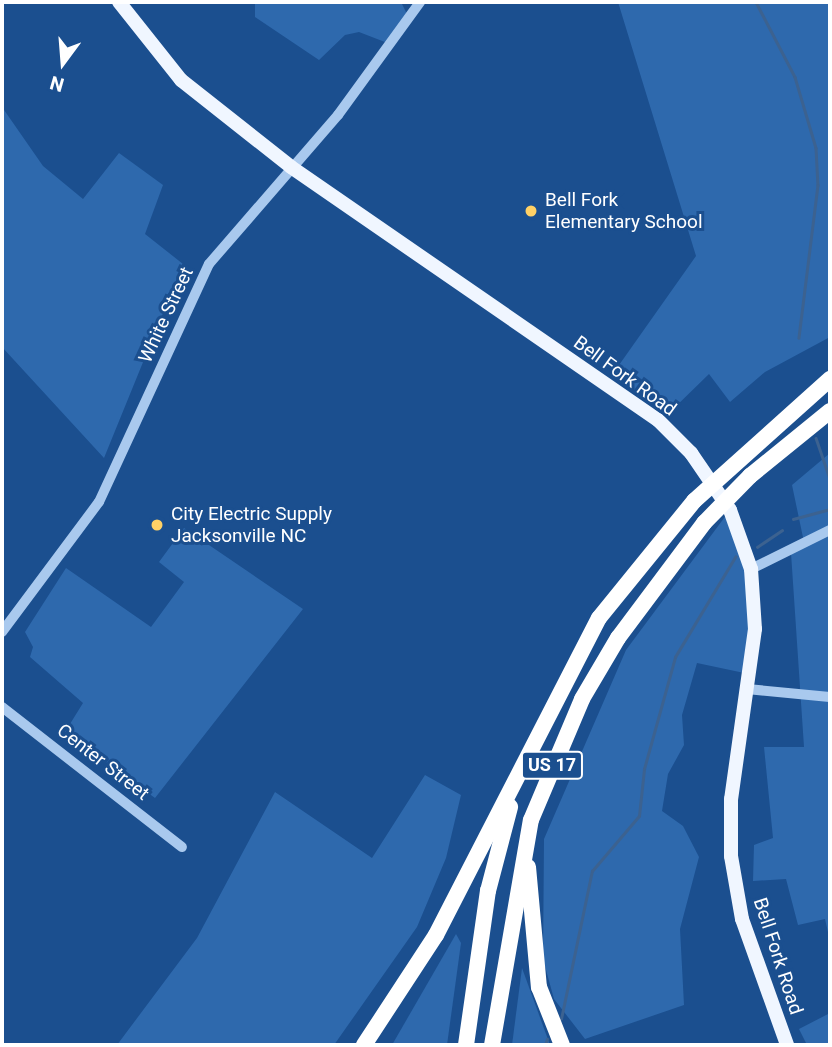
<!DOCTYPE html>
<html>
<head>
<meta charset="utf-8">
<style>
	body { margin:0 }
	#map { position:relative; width:832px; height:1047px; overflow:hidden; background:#1b4f8f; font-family:Roboto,sans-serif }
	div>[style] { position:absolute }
	.green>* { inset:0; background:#2e69ad }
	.stream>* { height:2.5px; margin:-1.25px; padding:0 1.25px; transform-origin:1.25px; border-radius:1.25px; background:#3c6290 }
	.minor>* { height:10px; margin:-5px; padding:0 5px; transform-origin:5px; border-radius:5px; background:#a9c9ee }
	.major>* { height:14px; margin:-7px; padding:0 7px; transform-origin:7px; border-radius:7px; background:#f0f6ff }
	.highway>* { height:16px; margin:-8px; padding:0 8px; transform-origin:8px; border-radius:8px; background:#fff }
	.dots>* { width:19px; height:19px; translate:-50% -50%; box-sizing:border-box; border:4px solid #1b4f8f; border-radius:50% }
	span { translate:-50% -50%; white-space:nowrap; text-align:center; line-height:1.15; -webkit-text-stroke:6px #1b4f8f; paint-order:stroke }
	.shield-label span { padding:2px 5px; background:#1b4f8f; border:2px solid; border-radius:5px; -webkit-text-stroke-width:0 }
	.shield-label { font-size:18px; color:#fff; font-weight:700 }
	.poi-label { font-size:19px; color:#fff }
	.left { translate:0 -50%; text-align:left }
	.street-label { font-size:19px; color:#fff }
	.frame { position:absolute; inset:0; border:4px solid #fff; pointer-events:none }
	.north { position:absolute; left:28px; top:28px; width:70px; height:70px; -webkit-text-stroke:5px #1b4f8f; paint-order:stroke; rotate:196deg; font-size:19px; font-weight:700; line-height:28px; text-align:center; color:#fff }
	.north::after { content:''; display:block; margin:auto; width:24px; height:32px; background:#fff; clip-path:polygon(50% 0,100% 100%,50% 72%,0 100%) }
</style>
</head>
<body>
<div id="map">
	<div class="green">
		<div style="clip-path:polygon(255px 2px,401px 2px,409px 18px,390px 44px,359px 32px,345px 35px,319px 60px,255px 17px)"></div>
		<div style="clip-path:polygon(618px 2px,830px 2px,830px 337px,765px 372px,730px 402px,709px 374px,668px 414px,612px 375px,696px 256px)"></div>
		<div style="clip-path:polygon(2px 107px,43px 166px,83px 199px,119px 153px,163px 185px,145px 234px,183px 264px,104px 458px,2px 347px)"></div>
		<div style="clip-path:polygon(830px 453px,830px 941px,825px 919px,798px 925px,786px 879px,753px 881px,754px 845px,773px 838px,764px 747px,804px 747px,791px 553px,805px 547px,792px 485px)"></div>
		<div style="clip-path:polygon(730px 510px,751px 569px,749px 674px,697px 663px,682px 715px,684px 745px,668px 774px,662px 811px,683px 826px,699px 857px,680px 929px,684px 1005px,585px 1039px,554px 999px,543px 959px,544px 839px,626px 650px)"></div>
		<div style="clip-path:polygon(184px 528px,303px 609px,155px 798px,65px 732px,83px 703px,30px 657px,33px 647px,25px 632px,66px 568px,151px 627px,184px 582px,159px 562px)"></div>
		<div style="clip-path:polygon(425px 775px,461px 795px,446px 858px,417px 927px,334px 1045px,117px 1045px,197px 938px,275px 792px,372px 858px)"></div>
		<div style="clip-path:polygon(456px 934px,461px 943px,447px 1045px,392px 1045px)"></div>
		<div style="clip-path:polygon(522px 968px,550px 1045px,512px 1045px)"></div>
		<div style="clip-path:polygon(830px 1013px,830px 1045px,807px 1045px,799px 1029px)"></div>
	</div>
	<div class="stream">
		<div style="left:756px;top:2px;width:85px;rotate:62.5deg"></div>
		<div style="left:795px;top:77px;width:74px;rotate:73.5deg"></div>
		<div style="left:816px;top:148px;width:37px;rotate:87deg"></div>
		<div style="left:818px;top:185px;width:154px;rotate:97.1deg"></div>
		<div style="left:816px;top:438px;width:43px;rotate:71.1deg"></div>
		<div style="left:793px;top:519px;width:38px;rotate:-15deg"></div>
		<div style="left:757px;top:547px;width:30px;rotate:-34deg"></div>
		<div style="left:561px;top:1019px;width:151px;rotate:-78.2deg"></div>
		<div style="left:592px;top:871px;width:72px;rotate:-49.5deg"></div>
		<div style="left:639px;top:816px;width:47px;rotate:-83.9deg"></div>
		<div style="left:644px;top:769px;width:116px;rotate:-74.5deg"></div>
		<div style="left:675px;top:657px;width:117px;rotate:-59deg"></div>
		<div style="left:545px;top:1045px;width:6px;rotate:-72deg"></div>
	</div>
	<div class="minor">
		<div style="left:751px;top:569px;width:88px;rotate:-26.3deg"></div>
		<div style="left:2px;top:632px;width:162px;rotate:-53.3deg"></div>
		<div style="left:99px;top:502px;width:262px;rotate:-65.2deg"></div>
		<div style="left:209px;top:264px;width:197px;rotate:-49.1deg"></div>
		<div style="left:338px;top:115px;width:140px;rotate:-54deg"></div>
		<div style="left:747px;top:689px;width:83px;rotate:5.5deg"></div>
		<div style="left:2px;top:707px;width:228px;rotate:37.9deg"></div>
	</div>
	<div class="major">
		<div style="left:119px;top:2px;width:100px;rotate:51.5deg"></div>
		<div style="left:181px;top:80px;width:140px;rotate:38.3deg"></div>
		<div style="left:291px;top:167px;width:446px;rotate:34.6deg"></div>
		<div style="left:658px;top:420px;width:47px;rotate:45deg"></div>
		<div style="left:691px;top:453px;width:69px;rotate:55.6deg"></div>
		<div style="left:730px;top:510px;width:63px;rotate:70.4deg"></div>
		<div style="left:751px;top:569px;width:60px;rotate:86.2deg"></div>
		<div style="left:755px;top:629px;width:172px;rotate:98deg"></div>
		<div style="left:731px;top:799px;width:57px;rotate:90deg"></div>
		<div style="left:731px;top:856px;width:64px;rotate:80.1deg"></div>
		<div style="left:742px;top:919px;width:134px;rotate:70.3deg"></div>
	</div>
	<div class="highway">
		<div style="left:528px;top:867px;width:121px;rotate:84.8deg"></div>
		<div style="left:539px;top:987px;width:62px;rotate:68.4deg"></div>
		<div style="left:364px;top:1045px;width:131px;rotate:-56.8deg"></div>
		<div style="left:436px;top:935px;width:356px;rotate:-62.8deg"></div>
		<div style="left:599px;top:618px;width:151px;rotate:-50.9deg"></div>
		<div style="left:694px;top:501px;width:183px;rotate:-41.9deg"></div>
		<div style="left:466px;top:1045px;width:156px;rotate:-81.9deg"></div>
		<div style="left:488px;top:891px;width:87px;rotate:-75.3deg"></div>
		<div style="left:492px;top:1045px;width:228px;rotate:-80.2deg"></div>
		<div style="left:531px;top:820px;width:131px;rotate:-67.1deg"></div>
		<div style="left:582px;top:699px;width:71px;rotate:-59.5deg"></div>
		<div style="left:618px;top:638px;width:144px;rotate:-53.2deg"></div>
		<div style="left:704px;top:523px;width:66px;rotate:-45.6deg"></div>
		<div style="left:750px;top:476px;width:103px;rotate:-39.1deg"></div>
	</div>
	<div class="dots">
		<div style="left:531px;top:211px;background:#ffd166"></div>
		<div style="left:157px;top:525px;background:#ffd166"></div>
	</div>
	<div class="shield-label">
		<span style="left:552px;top:765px">US 17</span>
	</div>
	<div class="poi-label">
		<span class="left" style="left:545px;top:211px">Bell Fork<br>Elementary School</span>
		<span class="left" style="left:171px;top:525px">City Electric Supply<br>Jacksonville NC</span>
	</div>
	<div class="street-label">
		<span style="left:166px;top:315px;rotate:-65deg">White Street</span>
		<span style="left:625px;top:376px;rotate:36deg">Bell Fork Road</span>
		<span style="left:103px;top:762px;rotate:38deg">Center Street</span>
		<span style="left:778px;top:956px;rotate:72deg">Bell Fork Road</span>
	</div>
	<div class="frame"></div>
	<div class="north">N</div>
</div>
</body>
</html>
